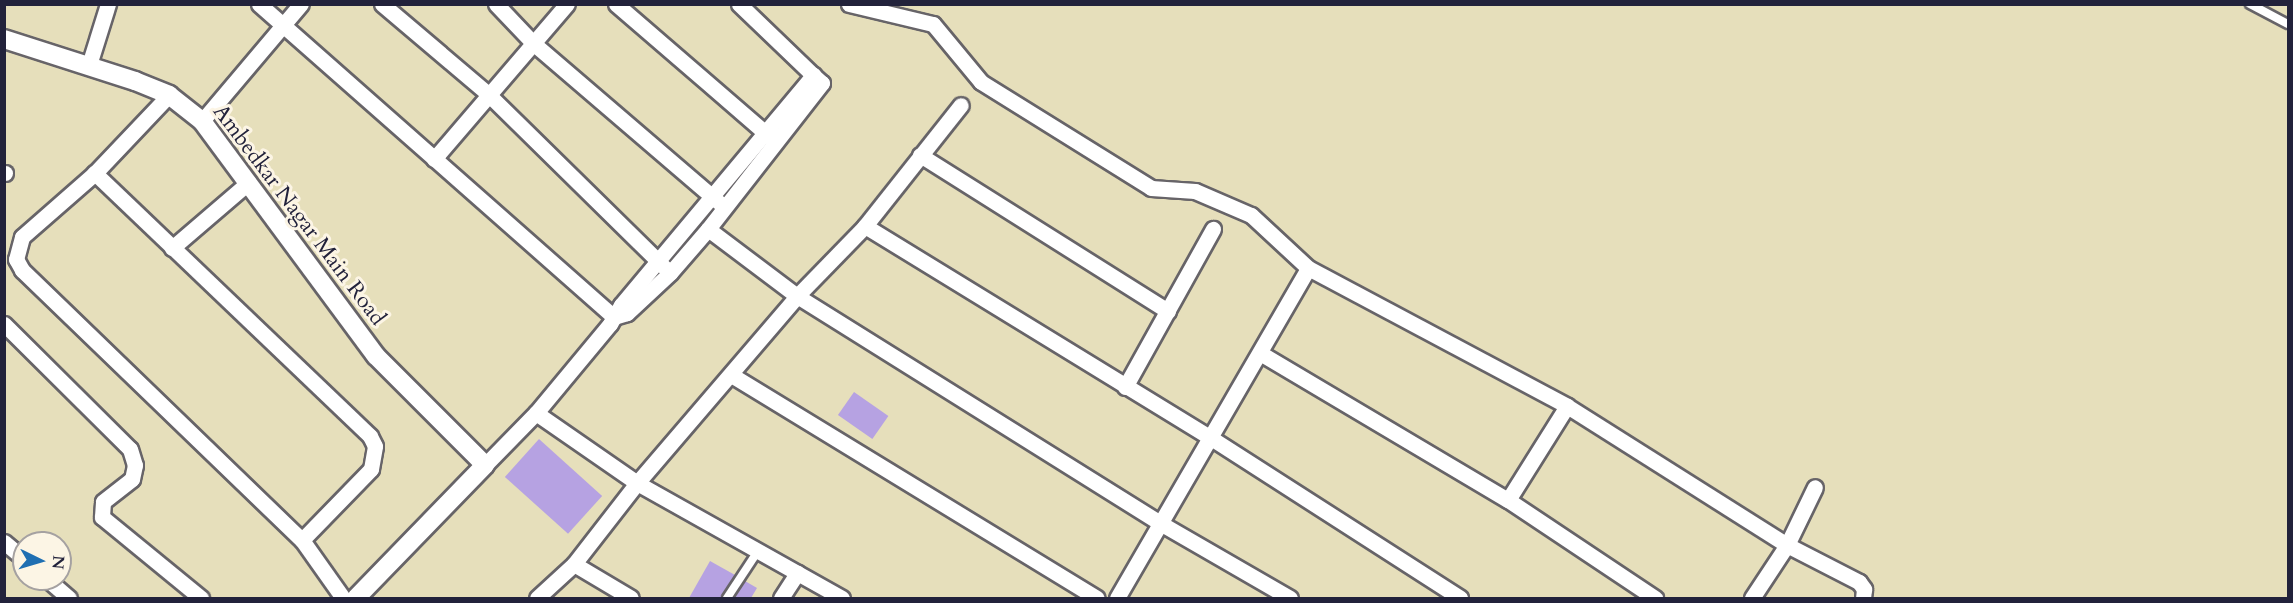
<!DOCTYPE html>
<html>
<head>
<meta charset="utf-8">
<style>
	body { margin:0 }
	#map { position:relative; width:2293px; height:603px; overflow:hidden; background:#e6dfbb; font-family:Cardo,serif }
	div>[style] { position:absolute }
	.building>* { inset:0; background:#b6a2e2; transform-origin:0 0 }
	.roads { filter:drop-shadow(2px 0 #676468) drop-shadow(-2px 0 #676468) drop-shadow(0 2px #676468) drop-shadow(0 -2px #676468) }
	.service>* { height:8px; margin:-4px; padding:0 4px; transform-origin:4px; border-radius:4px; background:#fff }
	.minor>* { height:15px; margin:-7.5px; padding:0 7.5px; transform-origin:7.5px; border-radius:7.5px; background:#fff }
	.tertiary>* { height:18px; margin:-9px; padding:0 9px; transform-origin:9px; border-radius:9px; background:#fff }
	span { translate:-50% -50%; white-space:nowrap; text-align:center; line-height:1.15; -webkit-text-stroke:6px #fcf5e5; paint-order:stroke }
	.street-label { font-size:22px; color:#22223b }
	.frame { position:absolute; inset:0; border:6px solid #22223b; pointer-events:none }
	.north { position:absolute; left:12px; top:531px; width:60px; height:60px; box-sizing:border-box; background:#fcf5e5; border:2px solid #a5a1a1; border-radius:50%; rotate:95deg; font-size:16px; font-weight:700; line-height:24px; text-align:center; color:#22223b }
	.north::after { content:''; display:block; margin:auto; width:21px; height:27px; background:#1f6fb2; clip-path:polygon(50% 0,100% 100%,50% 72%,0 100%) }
</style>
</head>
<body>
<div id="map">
	<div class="building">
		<div style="left:854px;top:392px;width:42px;height:28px;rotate:35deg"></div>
		<div style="left:539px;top:439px;width:85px;height:51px;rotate:42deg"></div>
		<div style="clip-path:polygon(710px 561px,735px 575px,721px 598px,689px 598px)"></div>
		<div style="clip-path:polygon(745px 581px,757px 588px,751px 598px,734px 598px)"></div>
	</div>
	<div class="roads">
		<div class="service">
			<div style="left:2250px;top:4px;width:43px;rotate:27.8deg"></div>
			<div style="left:727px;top:598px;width:56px;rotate:-56.6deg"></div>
		</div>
		<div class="minor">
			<div style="left:259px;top:4px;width:473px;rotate:41.4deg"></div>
			<div style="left:382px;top:4px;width:139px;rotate:40.3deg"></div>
			<div style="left:488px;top:94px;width:250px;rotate:44.5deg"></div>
			<div style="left:496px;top:4px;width:54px;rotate:46.5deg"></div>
			<div style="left:533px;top:43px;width:246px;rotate:40.6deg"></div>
			<div style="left:616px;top:4px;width:205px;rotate:40.8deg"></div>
			<div style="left:739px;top:4px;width:103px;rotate:43.8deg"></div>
			<div style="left:849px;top:4px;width:86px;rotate:13.4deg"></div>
			<div style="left:933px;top:24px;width:75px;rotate:50.4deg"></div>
			<div style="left:981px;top:82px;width:200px;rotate:31.9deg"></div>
			<div style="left:1151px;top:188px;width:44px;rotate:3.9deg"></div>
			<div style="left:1195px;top:191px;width:61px;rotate:23.2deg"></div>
			<div style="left:1251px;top:215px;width:78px;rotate:42.9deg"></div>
			<div style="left:89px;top:65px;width:64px;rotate:-72.7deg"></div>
			<div style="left:202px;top:121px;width:153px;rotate:-49.8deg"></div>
			<div style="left:920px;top:155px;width:293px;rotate:32.2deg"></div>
			<div style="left:434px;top:159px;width:204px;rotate:-49.4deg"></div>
			<div style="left:4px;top:173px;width:1px"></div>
			<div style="left:95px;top:173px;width:108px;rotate:-46.5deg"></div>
			<div style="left:865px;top:226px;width:406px;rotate:31.5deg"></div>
			<div style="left:1211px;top:438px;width:296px;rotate:32.7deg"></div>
			<div style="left:708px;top:229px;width:111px;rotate:37deg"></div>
			<div style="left:797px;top:296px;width:428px;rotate:32deg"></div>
			<div style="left:1160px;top:523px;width:150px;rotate:30deg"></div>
			<div style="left:172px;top:248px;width:101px;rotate:-40.6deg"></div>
			<div style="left:4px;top:324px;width:177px;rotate:44.8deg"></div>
			<div style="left:130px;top:449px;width:17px;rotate:73deg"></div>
			<div style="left:135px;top:465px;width:14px;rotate:102deg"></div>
			<div style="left:132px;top:479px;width:37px;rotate:142deg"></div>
			<div style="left:103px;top:502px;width:15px;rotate:94deg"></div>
			<div style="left:102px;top:517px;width:128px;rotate:39.3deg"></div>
			<div style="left:1260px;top:353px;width:288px;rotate:30.7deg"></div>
			<div style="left:1508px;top:500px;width:177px;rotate:33.7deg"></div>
			<div style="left:733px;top:376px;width:426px;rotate:31.4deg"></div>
			<div style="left:1125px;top:387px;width:181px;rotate:-60.9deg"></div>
			<div style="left:536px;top:413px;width:123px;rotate:34.7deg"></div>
			<div style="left:637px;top:483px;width:235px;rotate:29.3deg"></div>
			<div style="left:485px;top:465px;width:73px;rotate:-45.6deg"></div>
			<div style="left:536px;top:413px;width:116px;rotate:-50.3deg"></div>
			<div style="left:610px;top:324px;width:22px;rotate:-60deg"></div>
			<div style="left:621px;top:305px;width:300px;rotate:-50.1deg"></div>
			<div style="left:813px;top:75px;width:12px;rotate:42deg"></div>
			<div style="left:822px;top:83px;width:185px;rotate:128deg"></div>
			<div style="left:708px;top:229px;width:58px;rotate:130.8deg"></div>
			<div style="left:670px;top:273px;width:59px;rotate:137.1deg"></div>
			<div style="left:627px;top:313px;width:14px;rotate:163deg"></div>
			<div style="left:1508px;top:500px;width:111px;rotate:-57.9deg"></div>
			<div style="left:302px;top:540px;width:99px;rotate:-45.8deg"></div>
			<div style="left:371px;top:469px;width:23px;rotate:-80deg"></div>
			<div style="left:375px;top:446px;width:11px;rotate:-117deg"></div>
			<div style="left:370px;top:436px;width:381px;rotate:-136.3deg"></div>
			<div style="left:95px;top:173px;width:97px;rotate:138.8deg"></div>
			<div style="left:22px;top:237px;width:23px;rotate:105deg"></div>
			<div style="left:16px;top:259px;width:13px;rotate:61deg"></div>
			<div style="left:22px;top:270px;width:389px;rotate:44deg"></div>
			<div style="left:302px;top:540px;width:71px;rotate:54.7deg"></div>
			<div style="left:4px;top:542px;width:26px;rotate:40deg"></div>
			<div style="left:574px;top:564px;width:66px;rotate:30.8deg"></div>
			<div style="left:47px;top:579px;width:29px;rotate:41deg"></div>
			<div style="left:537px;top:598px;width:50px;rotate:-42.6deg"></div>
			<div style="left:574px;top:564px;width:103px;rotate:-52.1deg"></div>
			<div style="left:637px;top:483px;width:246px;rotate:-49.4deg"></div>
			<div style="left:797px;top:296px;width:98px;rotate:-45.8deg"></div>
			<div style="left:865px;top:226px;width:154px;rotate:-51.6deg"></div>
			<div style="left:781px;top:598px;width:30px;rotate:-57deg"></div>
			<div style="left:1117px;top:598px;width:381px;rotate:-59.9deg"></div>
			<div style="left:1308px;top:268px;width:293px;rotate:28deg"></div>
			<div style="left:1567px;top:406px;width:260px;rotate:32.3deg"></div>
			<div style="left:1787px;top:545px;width:81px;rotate:27.2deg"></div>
			<div style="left:1859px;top:582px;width:9px;rotate:54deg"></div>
			<div style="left:1864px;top:589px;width:9px;rotate:96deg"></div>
			<div style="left:1752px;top:598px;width:64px;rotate:-56.6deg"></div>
			<div style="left:1787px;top:545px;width:64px;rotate:-64.2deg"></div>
		</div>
		<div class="tertiary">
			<div style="left:4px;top:39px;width:138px;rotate:17.8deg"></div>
			<div style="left:135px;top:81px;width:37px;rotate:22deg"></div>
			<div style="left:169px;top:95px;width:42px;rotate:38.2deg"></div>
			<div style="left:202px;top:121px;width:292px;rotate:53.5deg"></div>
			<div style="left:376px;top:356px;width:154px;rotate:45deg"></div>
			<div style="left:485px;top:465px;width:185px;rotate:134.1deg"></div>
		</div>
	</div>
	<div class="street-label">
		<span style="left:299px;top:215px;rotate:53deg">Ambedkar Nagar Main Road</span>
	</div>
	<div class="frame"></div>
	<div class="north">N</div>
</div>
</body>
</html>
